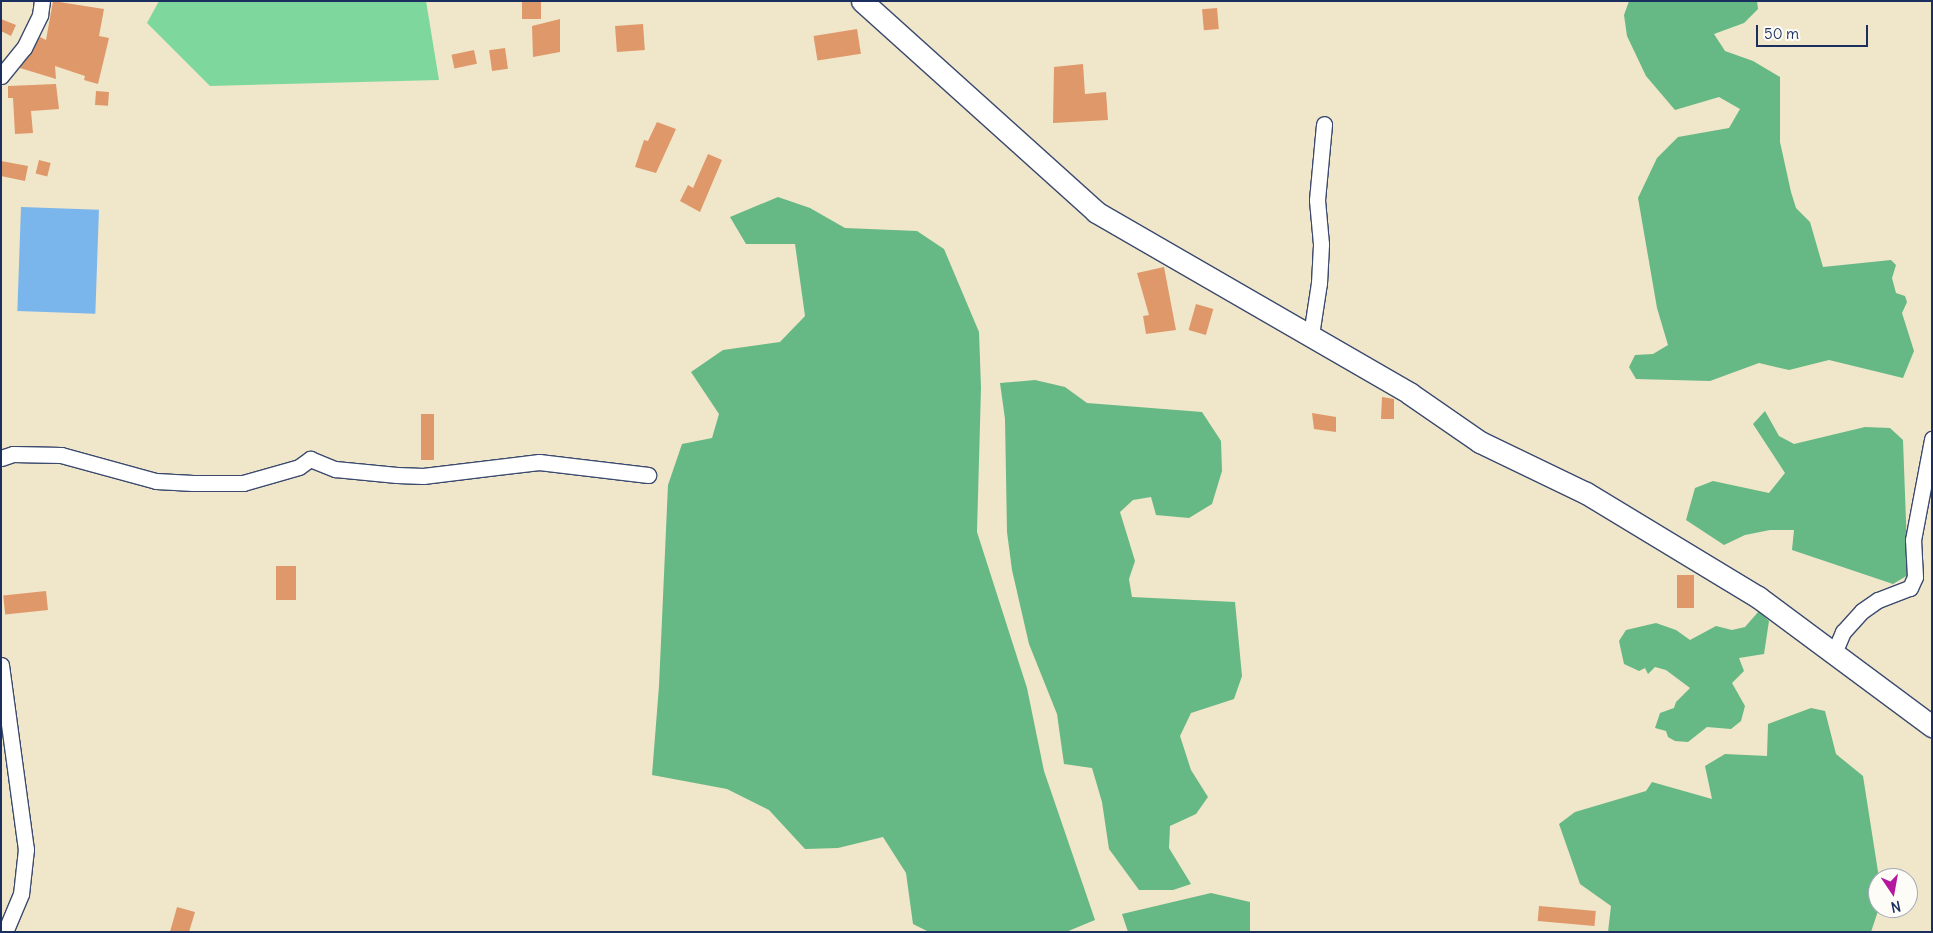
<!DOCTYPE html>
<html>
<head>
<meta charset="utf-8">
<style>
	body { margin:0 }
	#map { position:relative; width:1933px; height:933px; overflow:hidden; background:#f0e6ca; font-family:Delius,sans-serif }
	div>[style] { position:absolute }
	.green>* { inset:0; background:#7ed89e }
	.forest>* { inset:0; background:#66b885 }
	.water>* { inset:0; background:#7ab5ec; transform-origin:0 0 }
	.building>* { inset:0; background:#df9869; transform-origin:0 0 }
	.roads { filter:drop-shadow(1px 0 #3b4a6e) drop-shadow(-1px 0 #3b4a6e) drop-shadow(0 1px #3b4a6e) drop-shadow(0 -1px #3b4a6e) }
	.street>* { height:15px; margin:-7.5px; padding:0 7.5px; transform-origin:7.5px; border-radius:7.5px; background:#fff }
	.secondary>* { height:21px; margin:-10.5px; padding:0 10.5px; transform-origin:10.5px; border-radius:10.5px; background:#fff }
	span { translate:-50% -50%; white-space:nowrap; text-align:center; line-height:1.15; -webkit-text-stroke:4px #fdfcf7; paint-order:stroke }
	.frame { position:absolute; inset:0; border:2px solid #1b2f5e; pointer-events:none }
	.north { position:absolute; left:1868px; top:868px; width:50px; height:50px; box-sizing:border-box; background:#fdfcf7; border:1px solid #a3aaba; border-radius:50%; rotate:168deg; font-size:14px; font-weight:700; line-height:20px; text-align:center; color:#1b2f5e }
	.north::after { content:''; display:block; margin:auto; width:18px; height:22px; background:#b5179e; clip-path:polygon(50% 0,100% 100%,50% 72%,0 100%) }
	.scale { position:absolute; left:1756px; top:25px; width:112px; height:22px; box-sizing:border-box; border:2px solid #1b2f5e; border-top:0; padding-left:6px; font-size:15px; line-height:18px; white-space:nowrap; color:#1b2f5e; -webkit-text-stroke:4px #fdfcf7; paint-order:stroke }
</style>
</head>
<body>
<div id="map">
	<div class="green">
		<div style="clip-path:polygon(159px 1px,426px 1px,439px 80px,210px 86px,147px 23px)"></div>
	</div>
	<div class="forest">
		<div style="clip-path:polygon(1629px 1px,1757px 1px,1758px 9px,1744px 23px,1714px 34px,1725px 51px,1753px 61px,1780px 77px,1780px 142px,1791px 192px,1796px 208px,1810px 222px,1823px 267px,1891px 260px,1896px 265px,1892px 278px,1896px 293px,1905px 296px,1907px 302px,1902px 313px,1914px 351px,1903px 378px,1829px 360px,1789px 370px,1759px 363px,1710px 381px,1636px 379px,1629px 367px,1635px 355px,1653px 354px,1668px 345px,1657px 308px,1638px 198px,1657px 158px,1678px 137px,1729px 128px,1740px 109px,1719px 97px,1675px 110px,1646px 76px,1627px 36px,1624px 15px)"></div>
		<div style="clip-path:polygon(778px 197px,810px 208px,845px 228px,917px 231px,944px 249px,979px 332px,981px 388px,977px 532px,1027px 688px,1044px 771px,1095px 920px,1066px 932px,929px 932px,913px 924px,906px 873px,883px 837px,838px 848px,805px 849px,769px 810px,727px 789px,652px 775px,659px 686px,668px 485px,682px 444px,712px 438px,719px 414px,691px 372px,723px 350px,780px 342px,805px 316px,795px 244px,746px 244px,730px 217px)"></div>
		<div style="clip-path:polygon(1035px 380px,1065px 387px,1087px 403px,1202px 412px,1221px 441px,1222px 471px,1212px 504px,1189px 518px,1156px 515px,1151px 497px,1133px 500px,1120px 512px,1135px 561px,1129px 579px,1132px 597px,1235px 602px,1242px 676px,1234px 699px,1191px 713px,1180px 736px,1191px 770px,1208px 797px,1196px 814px,1170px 826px,1169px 848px,1191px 884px,1173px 890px,1139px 890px,1109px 849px,1102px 802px,1092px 768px,1064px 764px,1057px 714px,1029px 644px,1012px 570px,1007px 532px,1005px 419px,1000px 383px)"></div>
		<div style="clip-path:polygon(1765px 411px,1779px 436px,1794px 444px,1865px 427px,1890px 428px,1903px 440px,1908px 575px,1893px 584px,1792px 550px,1794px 530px,1770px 530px,1745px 535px,1724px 545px,1686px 520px,1695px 488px,1713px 481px,1769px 493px,1785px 473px,1753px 424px)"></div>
		<div style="clip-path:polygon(1759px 611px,1769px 621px,1764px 654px,1739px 658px,1744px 671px,1732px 683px,1745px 706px,1741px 721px,1731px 729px,1707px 727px,1688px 742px,1675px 741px,1668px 737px,1666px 731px,1655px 728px,1660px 713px,1674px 708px,1676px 702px,1690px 688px,1666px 670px,1655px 667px,1648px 674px,1645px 668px,1639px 671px,1624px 664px,1619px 641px,1626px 630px,1656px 623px,1676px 630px,1690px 640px,1716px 626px,1732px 630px,1745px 627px)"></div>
		<div style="clip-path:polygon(1811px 708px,1825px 711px,1836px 754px,1863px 776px,1879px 878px,1879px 908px,1871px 932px,1608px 932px,1611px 906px,1580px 884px,1559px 824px,1575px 812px,1646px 791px,1652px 782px,1712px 799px,1705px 766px,1725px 754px,1767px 756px,1768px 724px)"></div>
		<div style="clip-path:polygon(1211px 893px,1250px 902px,1250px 932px,1128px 932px,1122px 914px)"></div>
	</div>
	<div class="water">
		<div style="left:21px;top:207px;width:78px;height:104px;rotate:2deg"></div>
	</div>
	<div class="building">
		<div style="clip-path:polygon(53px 1px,104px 9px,99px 36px,109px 38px,98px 84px,84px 80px,85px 76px,55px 66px,56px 79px,20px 68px,40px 37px,46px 40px)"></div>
		<div style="left:541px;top:1px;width:18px;height:19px;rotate:90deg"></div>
		<div style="left:1217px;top:8px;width:21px;height:15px;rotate:85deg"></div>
		<div style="clip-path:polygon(1px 19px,16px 25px,11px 36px,1px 31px)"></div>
		<div style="clip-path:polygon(560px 19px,560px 52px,533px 57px,532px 26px)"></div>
		<div style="left:643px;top:24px;width:26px;height:28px;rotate:86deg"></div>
		<div style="left:857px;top:29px;width:25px;height:44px;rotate:81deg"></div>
		<div style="left:505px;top:48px;width:21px;height:16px;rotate:82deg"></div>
		<div style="left:474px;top:50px;width:14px;height:23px;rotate:78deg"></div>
		<div style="clip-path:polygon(1083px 64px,1085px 94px,1106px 92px,1108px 120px,1053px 123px,1054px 67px)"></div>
		<div style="clip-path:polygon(56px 84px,59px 109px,31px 111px,33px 133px,15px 134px,13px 98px,8px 98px,8px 86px)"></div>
		<div style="left:96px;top:91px;width:13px;height:14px;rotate:4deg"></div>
		<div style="clip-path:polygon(657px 122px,676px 129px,656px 173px,635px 167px,644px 140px,648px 141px)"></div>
		<div style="clip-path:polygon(708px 154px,722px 160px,700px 212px,680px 201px,688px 185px,693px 188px)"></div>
		<div style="left:39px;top:160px;width:12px;height:14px;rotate:14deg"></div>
		<div style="clip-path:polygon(1px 161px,28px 166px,25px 181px,1px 176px)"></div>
		<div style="clip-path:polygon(1164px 267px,1176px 330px,1146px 334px,1143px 316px,1149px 315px,1137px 273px)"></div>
		<div style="left:1196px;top:304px;width:18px;height:27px;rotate:16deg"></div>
		<div style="clip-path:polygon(1382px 397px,1394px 399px,1394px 419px,1381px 419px)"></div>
		<div style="clip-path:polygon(1312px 413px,1336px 417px,1336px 432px,1314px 429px)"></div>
		<div style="left:421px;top:414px;width:13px;height:46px"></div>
		<div style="left:276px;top:566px;width:20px;height:34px"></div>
		<div style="left:1677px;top:575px;width:17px;height:33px"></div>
		<div style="left:46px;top:591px;width:19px;height:43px;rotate:84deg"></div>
		<div style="left:1539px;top:906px;width:57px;height:15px;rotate:5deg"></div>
		<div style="clip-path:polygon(177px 907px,195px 912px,189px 932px,170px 932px)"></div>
	</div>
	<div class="roads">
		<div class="street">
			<div style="left:1px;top:76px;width:36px;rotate:-51deg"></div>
			<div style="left:24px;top:48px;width:37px;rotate:-64deg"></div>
			<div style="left:40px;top:15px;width:14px;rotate:-82deg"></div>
			<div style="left:1311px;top:335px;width:53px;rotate:-81.3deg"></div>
			<div style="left:1319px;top:283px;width:39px;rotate:-87deg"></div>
			<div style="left:1321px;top:244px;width:44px;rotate:-95.2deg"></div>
			<div style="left:1317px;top:200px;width:76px;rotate:-84.7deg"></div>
			<div style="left:1px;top:458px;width:13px;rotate:-18deg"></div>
			<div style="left:13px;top:454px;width:48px;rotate:1.2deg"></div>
			<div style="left:61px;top:455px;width:98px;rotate:15.3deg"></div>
			<div style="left:156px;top:481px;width:37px;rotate:3deg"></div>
			<div style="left:193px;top:483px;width:50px"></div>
			<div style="left:243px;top:483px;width:58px;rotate:-15.9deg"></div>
			<div style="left:299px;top:467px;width:14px;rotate:-36deg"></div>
			<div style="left:310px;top:459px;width:27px;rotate:22deg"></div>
			<div style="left:335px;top:469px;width:62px;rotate:5.5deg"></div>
			<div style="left:397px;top:475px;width:26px;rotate:2deg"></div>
			<div style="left:423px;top:476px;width:117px;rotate:-6.9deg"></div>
			<div style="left:539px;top:462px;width:110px;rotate:6.8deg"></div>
			<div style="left:1834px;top:653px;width:23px;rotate:-67deg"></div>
			<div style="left:1843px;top:632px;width:28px;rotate:-48deg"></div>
			<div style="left:1862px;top:611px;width:19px;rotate:-35deg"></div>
			<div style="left:1878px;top:600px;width:34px;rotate:-21deg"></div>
			<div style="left:1910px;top:588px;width:12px;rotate:-66deg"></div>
			<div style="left:1915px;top:577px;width:37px;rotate:-93deg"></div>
			<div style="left:1913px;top:540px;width:103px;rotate:-79.3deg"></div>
			<div style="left:1px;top:665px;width:186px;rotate:82.3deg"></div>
			<div style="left:26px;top:849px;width:45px;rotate:96.3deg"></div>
			<div style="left:21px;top:894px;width:41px;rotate:112.8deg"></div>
		</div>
		<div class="secondary">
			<div style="left:862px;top:1px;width:315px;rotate:42deg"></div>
			<div style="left:1096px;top:212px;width:362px;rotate:30deg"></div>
			<div style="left:1409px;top:393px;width:86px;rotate:34.6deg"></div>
			<div style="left:1480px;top:442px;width:118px;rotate:25.7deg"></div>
			<div style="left:1586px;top:493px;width:201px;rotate:31.2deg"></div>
			<div style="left:1758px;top:597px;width:217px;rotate:36.6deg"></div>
		</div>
	</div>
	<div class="frame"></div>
	<div class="north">N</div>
	<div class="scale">50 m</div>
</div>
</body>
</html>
